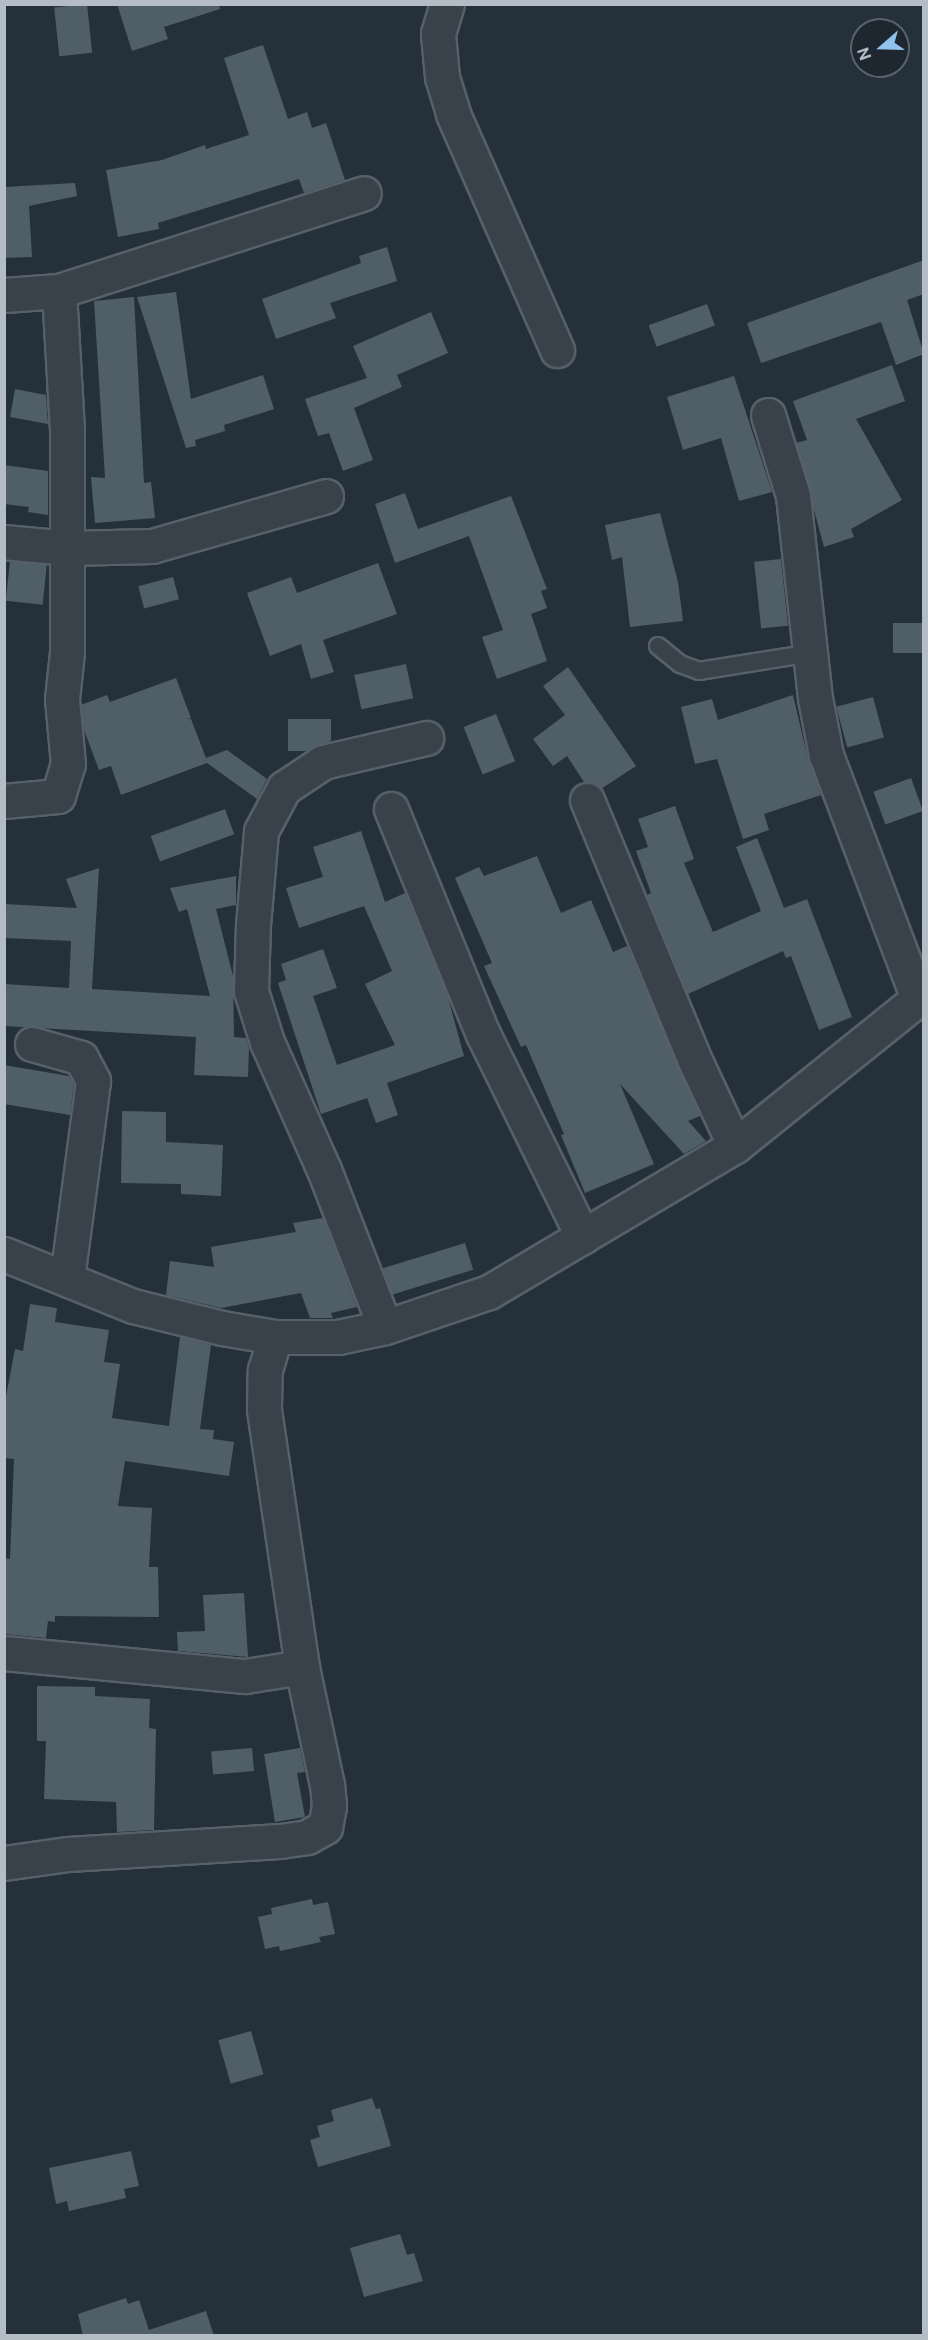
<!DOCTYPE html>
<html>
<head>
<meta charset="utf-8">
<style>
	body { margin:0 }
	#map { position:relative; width:928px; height:2340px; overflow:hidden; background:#25313a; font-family:"Public Sans",sans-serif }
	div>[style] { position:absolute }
	.building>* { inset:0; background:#505e68; transform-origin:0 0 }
	.roads { filter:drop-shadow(2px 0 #576068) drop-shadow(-2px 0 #576068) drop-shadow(0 2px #576068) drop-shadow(0 -2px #576068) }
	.service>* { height:16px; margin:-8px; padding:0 8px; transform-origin:8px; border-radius:8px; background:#39424a }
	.minor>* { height:33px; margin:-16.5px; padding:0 16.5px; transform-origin:16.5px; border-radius:16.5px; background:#39424a }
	span { translate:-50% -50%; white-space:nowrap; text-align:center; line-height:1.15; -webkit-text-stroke:5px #1e272f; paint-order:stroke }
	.frame { position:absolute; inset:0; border:6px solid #b4bdc6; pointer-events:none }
	.north { position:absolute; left:850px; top:18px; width:60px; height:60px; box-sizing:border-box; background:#1e272f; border:2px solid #5a636b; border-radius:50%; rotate:250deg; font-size:16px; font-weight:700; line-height:24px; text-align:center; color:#b4bdc6 }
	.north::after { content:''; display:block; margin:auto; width:21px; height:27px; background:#91c2ee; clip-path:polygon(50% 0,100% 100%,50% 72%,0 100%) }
</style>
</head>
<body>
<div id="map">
	<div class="building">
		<div style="left:87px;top:4px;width:49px;height:33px;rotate:84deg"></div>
		<div style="clip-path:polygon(117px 4px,219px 4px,220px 9px,164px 27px,168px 39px,132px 51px)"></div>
		<div style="clip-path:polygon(263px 45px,288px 119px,307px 112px,312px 128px,326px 123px,345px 180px,304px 193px,299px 179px,158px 223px,159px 229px,118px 237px,106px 170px,162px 160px,205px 145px,206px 149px,249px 135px,224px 58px)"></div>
		<div style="clip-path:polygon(75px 183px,77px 196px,29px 206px,32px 257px,4px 258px,4px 187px)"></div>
		<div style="clip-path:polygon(387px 247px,397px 281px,330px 303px,336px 318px,276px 339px,262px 299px,361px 263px,359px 256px)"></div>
		<div style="clip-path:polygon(924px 260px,924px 294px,907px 300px,924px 354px,896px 365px,881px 322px,761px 363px,747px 323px)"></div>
		<div style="clip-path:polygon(176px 292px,191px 399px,263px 375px,274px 409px,224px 425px,225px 431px,195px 440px,196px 446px,186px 448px,137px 297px)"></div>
		<div style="clip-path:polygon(134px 297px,144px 483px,151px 482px,155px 518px,95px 523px,91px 477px,105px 478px,94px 301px)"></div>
		<div style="left:707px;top:304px;width:23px;height:62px;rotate:70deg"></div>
		<div style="clip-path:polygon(431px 312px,448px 353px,397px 375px,402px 387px,354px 408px,373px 460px,343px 471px,329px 433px,318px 436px,305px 399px,367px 378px,353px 346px)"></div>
		<div style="clip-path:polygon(892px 365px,905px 401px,856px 419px,902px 500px,851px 529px,854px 537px,824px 547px,796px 443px,807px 440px,793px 401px)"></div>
		<div style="clip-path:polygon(734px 376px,772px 492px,739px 501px,721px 438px,683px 450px,667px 397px)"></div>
		<div style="clip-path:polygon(15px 389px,46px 395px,48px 424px,10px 417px)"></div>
		<div style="clip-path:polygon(4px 465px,48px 471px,48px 515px,28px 512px,29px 507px,4px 504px)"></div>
		<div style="clip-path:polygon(405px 493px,418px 529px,511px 496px,547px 589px,541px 591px,547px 608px,531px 614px,547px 661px,497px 679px,482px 637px,503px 630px,469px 536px,395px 563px,375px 504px)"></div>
		<div style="clip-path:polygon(660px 513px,678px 582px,683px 621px,630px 627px,622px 557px,612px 560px,605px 525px)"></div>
		<div style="left:781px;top:559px;width:67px;height:27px;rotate:84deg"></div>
		<div style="left:10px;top:561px;width:37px;height:40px;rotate:6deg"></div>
		<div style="clip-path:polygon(378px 563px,397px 614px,323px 640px,334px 672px,311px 679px,301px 644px,270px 656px,247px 593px,291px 577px,297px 593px)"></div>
		<div style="left:173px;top:577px;width:23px;height:36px;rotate:75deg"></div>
		<div style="left:893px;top:623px;width:31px;height:30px"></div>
		<div style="left:406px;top:664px;width:35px;height:53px;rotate:78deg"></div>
		<div style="clip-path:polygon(568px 667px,636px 766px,601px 789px,584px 782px,567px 756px,553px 766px,533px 739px,565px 715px,543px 686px)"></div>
		<div style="clip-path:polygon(176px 678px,191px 718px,187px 719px,191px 719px,206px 758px,227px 750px,267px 779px,257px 799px,207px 763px,121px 795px,111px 766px,99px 770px,84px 730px,81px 705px,107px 695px,110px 702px)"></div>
		<div style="clip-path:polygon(793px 695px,808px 759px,821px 795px,764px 814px,769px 830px,743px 839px,717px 759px,695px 764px,681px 707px,712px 699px,718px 720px)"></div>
		<div style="left:873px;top:697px;width:42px;height:38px;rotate:75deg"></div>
		<div style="left:496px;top:714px;width:51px;height:35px;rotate:68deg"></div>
		<div style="clip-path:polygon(288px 719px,331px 719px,331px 741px,306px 751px,288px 751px)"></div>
		<div style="left:911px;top:778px;width:35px;height:40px;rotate:70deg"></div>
		<div style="clip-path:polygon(675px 806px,694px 859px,684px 863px,713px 932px,761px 911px,736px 847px,757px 838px,784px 908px,807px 899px,852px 1017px,819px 1030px,791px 956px,786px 958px,783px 951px,688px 994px,647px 895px,651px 893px,636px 851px,648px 847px,638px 819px)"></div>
		<div style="left:225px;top:809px;width:27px;height:79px;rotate:70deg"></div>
		<div style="clip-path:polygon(361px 831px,385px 902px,405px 893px,447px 994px,464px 1056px,387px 1083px,398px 1115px,376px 1123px,367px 1098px,321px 1114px,278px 983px,286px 980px,281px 964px,323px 949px,337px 988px,313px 996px,337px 1065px,395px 1045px,365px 984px,392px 971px,364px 906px,299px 928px,286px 888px,323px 877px,313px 847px)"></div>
		<div style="clip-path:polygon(537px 856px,561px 913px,591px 900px,613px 952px,627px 946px,700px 1116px,688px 1121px,706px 1141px,684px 1154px,620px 1084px,654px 1164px,585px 1193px,561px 1135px,564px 1134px,526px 1045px,521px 1047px,484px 966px,492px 963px,455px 878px,479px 867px,484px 876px)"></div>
		<div style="clip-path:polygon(99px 868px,92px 989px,210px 996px,187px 909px,179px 912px,170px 888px,236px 876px,236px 905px,216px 909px,233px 976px,234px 1037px,246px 1038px,249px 1048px,248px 1077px,194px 1075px,196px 1037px,4px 1026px,4px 984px,69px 988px,71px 941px,4px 938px,5px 904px,77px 908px,66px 879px)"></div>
		<div style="clip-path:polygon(4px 1065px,69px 1076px,74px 1084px,70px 1115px,4px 1104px)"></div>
		<div style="clip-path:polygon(122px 1111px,166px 1112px,166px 1142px,223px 1145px,221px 1196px,181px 1194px,181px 1184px,121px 1183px)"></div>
		<div style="clip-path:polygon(323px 1218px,357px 1307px,331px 1313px,333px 1318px,310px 1318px,301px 1293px,221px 1308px,166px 1295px,170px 1261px,214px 1267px,211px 1247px,296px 1232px,293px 1223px)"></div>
		<div style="left:465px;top:1243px;width:28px;height:86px;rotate:73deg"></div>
		<div style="clip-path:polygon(30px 1304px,57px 1308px,55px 1322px,109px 1330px,104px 1362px,120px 1364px,112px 1418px,169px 1426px,180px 1337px,211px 1345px,200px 1429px,214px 1430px,213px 1439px,234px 1442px,229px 1476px,125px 1461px,118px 1506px,152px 1508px,149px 1567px,158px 1567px,159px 1617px,55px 1616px,55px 1622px,48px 1621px,46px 1638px,4px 1634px,4px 1558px,10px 1559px,14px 1459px,4px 1458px,4px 1407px,15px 1349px,23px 1351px)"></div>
		<div style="clip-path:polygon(244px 1593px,248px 1657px,178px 1651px,177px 1632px,205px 1631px,203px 1595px)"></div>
		<div style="clip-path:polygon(37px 1686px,95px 1687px,95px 1696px,150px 1699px,149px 1728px,156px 1729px,154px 1830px,117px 1832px,116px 1802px,44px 1799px,46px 1741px,37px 1741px)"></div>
		<div style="left:252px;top:1748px;width:23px;height:41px;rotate:85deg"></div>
		<div style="clip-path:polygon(300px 1748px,305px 1772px,297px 1773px,305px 1817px,275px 1822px,264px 1754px)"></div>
		<div style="clip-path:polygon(312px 1899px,313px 1905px,328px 1902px,335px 1934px,319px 1937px,321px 1942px,280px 1951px,279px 1946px,265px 1949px,258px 1917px,272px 1914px,271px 1908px)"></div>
		<div style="left:251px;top:2031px;width:45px;height:34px;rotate:74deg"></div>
		<div style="clip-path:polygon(372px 2098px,376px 2109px,380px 2108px,391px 2146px,318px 2167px,310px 2140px,320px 2137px,317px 2126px,334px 2121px,331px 2110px)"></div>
		<div style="clip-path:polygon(131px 2151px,139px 2186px,124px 2189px,126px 2198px,69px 2211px,67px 2201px,56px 2204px,49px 2168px)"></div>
		<div style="clip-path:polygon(400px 2234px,407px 2255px,414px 2253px,423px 2281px,364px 2297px,350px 2248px)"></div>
		<div style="clip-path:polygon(126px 2298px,128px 2304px,139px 2300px,149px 2330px,206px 2311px,214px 2336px,83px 2336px,78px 2314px)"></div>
	</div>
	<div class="roads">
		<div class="service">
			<div style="left:658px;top:646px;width:28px;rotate:39deg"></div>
			<div style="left:680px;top:664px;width:20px;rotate:20deg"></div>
			<div style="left:699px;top:671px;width:113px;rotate:-9.1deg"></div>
		</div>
		<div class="minor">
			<div style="left:447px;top:4px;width:31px;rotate:107deg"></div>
			<div style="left:438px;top:34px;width:43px;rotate:84.7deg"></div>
			<div style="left:442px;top:77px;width:39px;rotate:73deg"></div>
			<div style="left:453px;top:114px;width:258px;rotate:66.2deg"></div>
			<div style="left:4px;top:295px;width:55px;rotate:-4.2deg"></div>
			<div style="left:59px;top:291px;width:320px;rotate:-17.8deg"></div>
			<div style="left:768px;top:415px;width:85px;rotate:72.8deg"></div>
			<div style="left:793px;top:496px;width:203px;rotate:83.8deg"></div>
			<div style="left:815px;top:698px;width:58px;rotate:79.1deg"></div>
			<div style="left:826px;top:755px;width:261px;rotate:69.3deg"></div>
			<div style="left:4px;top:542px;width:64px;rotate:5.4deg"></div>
			<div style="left:68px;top:548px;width:84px;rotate:-1.4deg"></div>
			<div style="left:152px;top:546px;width:181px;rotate:-16deg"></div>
			<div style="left:587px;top:800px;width:287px;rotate:67.5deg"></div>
			<div style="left:697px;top:1065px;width:89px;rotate:64.9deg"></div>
			<div style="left:4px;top:801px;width:54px;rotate:-5.3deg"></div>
			<div style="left:58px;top:796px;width:34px;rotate:-73deg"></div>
			<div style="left:68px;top:764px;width:65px;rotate:-95.3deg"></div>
			<div style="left:62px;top:699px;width:47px;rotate:-83.9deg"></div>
			<div style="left:67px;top:652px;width:222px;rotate:-90deg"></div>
			<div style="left:67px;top:430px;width:139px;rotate:-93.3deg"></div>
			<div style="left:391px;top:809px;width:243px;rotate:67.8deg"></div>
			<div style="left:483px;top:1034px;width:226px;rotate:63.8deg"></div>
			<div style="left:32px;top:1044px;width:51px;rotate:15.9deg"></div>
			<div style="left:81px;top:1058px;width:26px;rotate:62deg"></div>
			<div style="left:93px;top:1081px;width:200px;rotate:97.5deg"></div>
			<div style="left:4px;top:1254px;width:139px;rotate:22deg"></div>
			<div style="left:133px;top:1306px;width:92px;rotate:13.9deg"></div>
			<div style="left:222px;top:1328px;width:54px;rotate:9.6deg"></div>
			<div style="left:275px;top:1337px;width:63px"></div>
			<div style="left:338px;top:1337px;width:48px;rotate:-12deg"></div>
			<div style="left:385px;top:1327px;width:110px;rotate:-18.6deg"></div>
			<div style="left:489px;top:1292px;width:286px;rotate:-30.7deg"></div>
			<div style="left:735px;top:1146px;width:243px;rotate:-38.8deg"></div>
			<div style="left:385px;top:1327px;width:168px;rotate:-111.2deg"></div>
			<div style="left:324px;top:1170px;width:140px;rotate:-114deg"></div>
			<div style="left:267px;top:1042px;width:53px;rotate:-107.4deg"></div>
			<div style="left:251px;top:991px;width:66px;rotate:-88.3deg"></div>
			<div style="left:253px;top:925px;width:94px;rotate:-85.1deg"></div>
			<div style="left:261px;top:831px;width:49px;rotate:-61.9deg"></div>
			<div style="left:284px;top:788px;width:47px;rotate:-33.7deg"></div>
			<div style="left:323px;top:762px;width:106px;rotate:-13.1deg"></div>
			<div style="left:4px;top:1653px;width:242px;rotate:5.5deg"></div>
			<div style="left:245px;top:1676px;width:58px;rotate:-9deg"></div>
			<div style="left:4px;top:1863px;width:65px;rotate:-8deg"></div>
			<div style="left:68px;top:1854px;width:212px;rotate:-3.5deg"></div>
			<div style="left:280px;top:1841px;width:27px;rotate:-8deg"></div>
			<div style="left:307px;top:1837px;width:21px;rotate:-29deg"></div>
			<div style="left:325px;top:1827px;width:21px;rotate:-79deg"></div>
			<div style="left:329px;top:1806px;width:21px;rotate:-95deg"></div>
			<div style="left:327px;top:1785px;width:121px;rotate:-102deg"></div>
			<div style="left:302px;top:1667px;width:261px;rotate:-98.4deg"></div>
			<div style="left:264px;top:1409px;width:39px;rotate:-89deg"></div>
			<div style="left:265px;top:1370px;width:34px;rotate:-73deg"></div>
		</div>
	</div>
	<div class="frame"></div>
	<div class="north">N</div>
</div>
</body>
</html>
